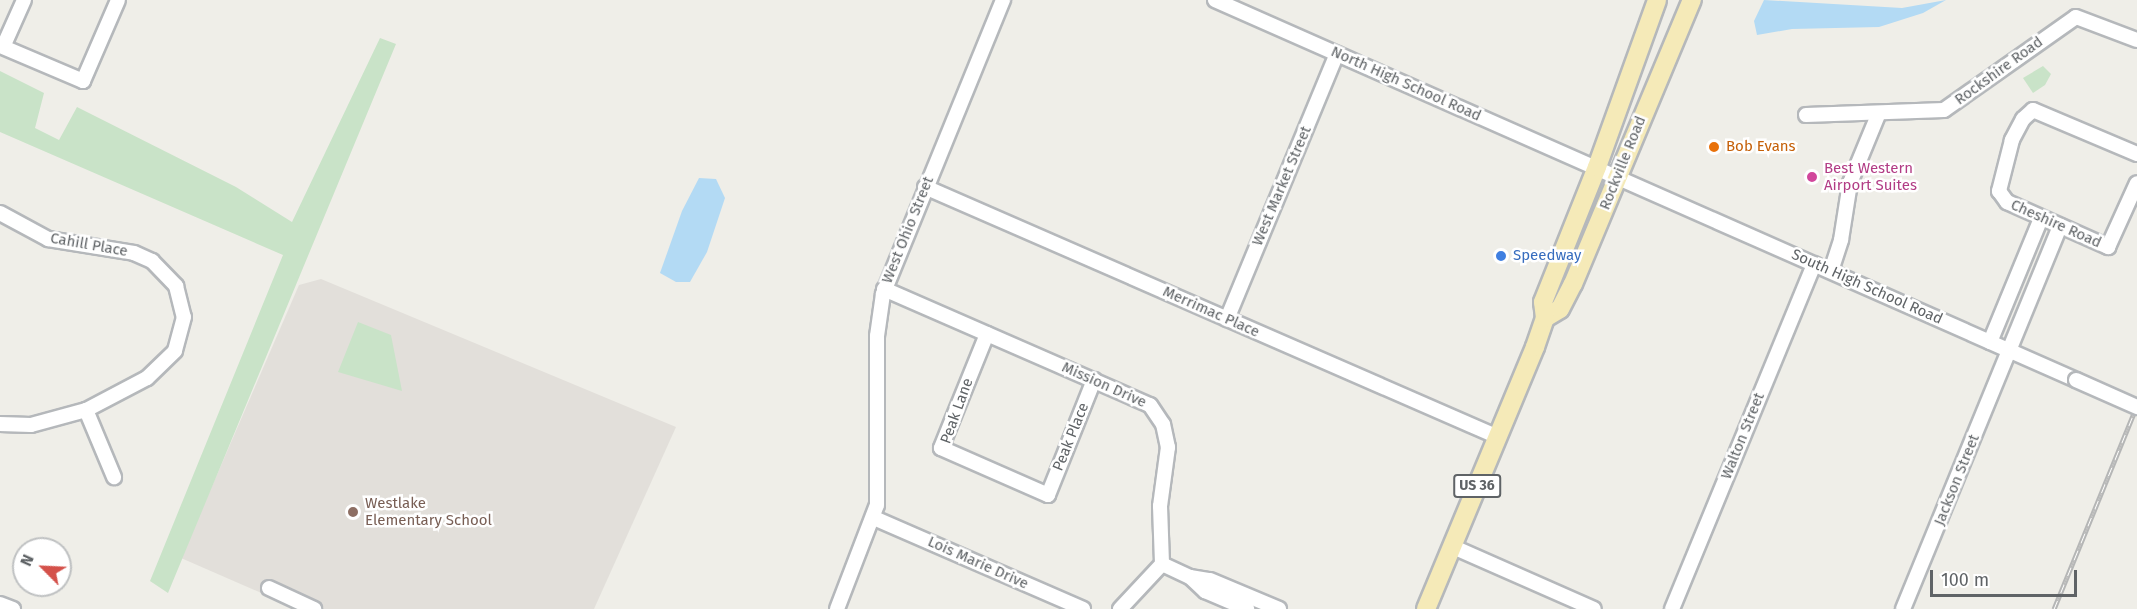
<!DOCTYPE html>
<html>
<head>
<meta charset="utf-8">
<style>
	body { margin:0 }
	#map { position:relative; width:2137px; height:609px; overflow:hidden; background:#efeee8; font-family:"Fira Sans",sans-serif }
	div>[style] { position:absolute }
	.education>* { inset:0; background:#e2dfda }
	.green>* { inset:0; background:#c9e3c8 }
	.water>* { inset:0; background:#b3daf4 }
	.roads { filter:drop-shadow(2px 0 #b5b8bb) drop-shadow(-2px 0 #b5b8bb) drop-shadow(0 2px #b5b8bb) drop-shadow(0 -2px #b5b8bb) }
	.minor>* { height:14px; margin:-7px; padding:0 7px; transform-origin:7px; border-radius:7px; background:#fff }
	.major>* { height:18px; margin:-9px; padding:0 9px; transform-origin:9px; border-radius:9px; background:#f5eab8 }
	.rail>* { height:5px; margin-top:-2.5px; transform-origin:0; background:repeating-linear-gradient(90deg,#fff 0 9px,#b5b6b6 0 18px); box-sizing:border-box; border-block:2px solid #b5b6b6 }
	.bridges { filter:drop-shadow(2px 0 #b5b8bb) drop-shadow(-2px 0 #b5b8bb) drop-shadow(0 2px #b5b8bb) drop-shadow(0 -2px #b5b8bb) }
	.minor-bridge>* { height:14px; margin:-7px; padding:0 7px; transform-origin:7px; border-radius:7px; background:#fff }
	.dots>* { width:16px; height:16px; translate:-50% -50%; box-sizing:border-box; border:3px solid #fff; border-radius:50% }
	span { translate:-50% -50%; white-space:nowrap; text-align:center; line-height:1.15; -webkit-text-stroke:5px #fff; paint-order:stroke }
	.shield-label span { padding:2px 4px; background:#fff; border:2px solid; border-radius:4px; -webkit-text-stroke-width:0 }
	.shield-label { font-size:14px; color:#5f6366; font-weight:700 }
	.street-label { font-size:15px; color:#5f6366 }
	.food-label { font-size:15px; color:#c56008 }
	.left { translate:0 -50%; text-align:left }
	.hotel-label { font-size:15px; color:#b23c85 }
	.shop-label { font-size:15px; color:#366cbe }
	.education-label { font-size:15px; color:#785e54 }
	.north { position:absolute; left:12px; top:537px; width:60px; height:60px; box-sizing:border-box; background:#fff; border:2px solid #bfc1c2; border-radius:50%; rotate:294deg; font-size:16px; font-weight:700; line-height:24px; text-align:center; color:#5f6366 }
	.north::after { content:''; display:block; margin:auto; width:21px; height:27px; background:#d4514a; clip-path:polygon(50% 0,100% 100%,50% 72%,0 100%) }
	.scale { position:absolute; left:1930px; top:570px; width:147px; height:27px; box-sizing:border-box; border:3px solid #5f6366; border-top:0; padding-left:8px; font-size:18px; line-height:21px; white-space:nowrap; color:#5f6366; -webkit-text-stroke:4px #fff; paint-order:stroke }
</style>
</head>
<body>
<div id="map">
	<div class="education">
		<div style="clip-path:polygon(321px 279px,676px 427px,594px 609px,298px 609px,181px 558px,299px 285px)"></div>
	</div>
	<div class="green">
		<div style="clip-path:polygon(380px 38px,396px 44px,168px 593px,150px 581px,283px 255px,0 132px,0 71px,44px 93px,35px 128px,59px 140px,77px 107px,236px 187px,292px 222px)"></div>
		<div style="clip-path:polygon(2043px 66px,2051px 74px,2045px 85px,2033px 93px,2023px 78px)"></div>
		<div style="clip-path:polygon(358px 322px,391px 335px,402px 391px,338px 372px)"></div>
	</div>
	<div class="water">
		<div style="clip-path:polygon(1764px 0,1902px 8px,1946px 0,1923px 13px,1879px 27px,1792px 29px,1757px 35px,1754px 21px)"></div>
		<div style="clip-path:polygon(699px 178px,716px 179px,725px 198px,707px 252px,690px 282px,676px 282px,660px 273px,682px 211px)"></div>
	</div>
	<div class="roads">
		<div class="minor">
			<div style="left:24px;top:0;width:51px;rotate:114.1deg"></div>
			<div style="left:3px;top:47px;width:87px;rotate:23deg"></div>
			<div style="left:83px;top:81px;width:88px;rotate:-66.6deg"></div>
			<div style="left:1215px;top:0;width:941px;rotate:23.81deg"></div>
			<div style="left:1806px;top:115px;width:138px;rotate:-2.1deg"></div>
			<div style="left:1944px;top:110px;width:161px;rotate:-35.2deg"></div>
			<div style="left:2076px;top:17px;width:65px;rotate:20.7deg"></div>
			<div style="left:2137px;top:154px;width:113px;rotate:-157.1deg"></div>
			<div style="left:2033px;top:110px;width:13px;rotate:138deg"></div>
			<div style="left:2023px;top:119px;width:24px;rotate:118deg"></div>
			<div style="left:2012px;top:140px;width:53px;rotate:104.3deg"></div>
			<div style="left:1999px;top:191px;width:14px;rotate:54deg"></div>
			<div style="left:2007px;top:202px;width:111px;rotate:24deg"></div>
			<div style="left:2108px;top:247px;width:70px;rotate:-65.6deg"></div>
			<div style="left:925px;top:187px;width:625px;rotate:23.57deg"></div>
			<div style="left:0;top:213px;width:55px;rotate:28.4deg"></div>
			<div style="left:48px;top:239px;width:87px;rotate:9.2deg"></div>
			<div style="left:134px;top:253px;width:20px;rotate:24deg"></div>
			<div style="left:152px;top:261px;width:35px;rotate:46deg"></div>
			<div style="left:176px;top:286px;width:32px;rotate:76deg"></div>
			<div style="left:184px;top:317px;width:35px;rotate:105deg"></div>
			<div style="left:175px;top:351px;width:39px;rotate:136deg"></div>
			<div style="left:147px;top:378px;width:69px;rotate:152.3deg"></div>
			<div style="left:86px;top:410px;width:57px;rotate:164.7deg"></div>
			<div style="left:31px;top:425px;width:31px;rotate:-178deg"></div>
			<div style="left:1831px;top:271px;width:33px;rotate:-72deg"></div>
			<div style="left:1841px;top:240px;width:58px;rotate:-81deg"></div>
			<div style="left:1850px;top:183px;width:74px;rotate:-67.6deg"></div>
			<div style="left:884px;top:289px;width:290px;rotate:23.6deg"></div>
			<div style="left:1150px;top:405px;width:23px;rotate:56deg"></div>
			<div style="left:1163px;top:424px;width:24px;rotate:78deg"></div>
			<div style="left:1168px;top:447px;width:60px;rotate:97.7deg"></div>
			<div style="left:1160px;top:506px;width:58px;rotate:88deg"></div>
			<div style="left:1227px;top:319px;width:287px;rotate:-67.5deg"></div>
			<div style="left:987px;top:334px;width:123px;rotate:112deg"></div>
			<div style="left:941px;top:448px;width:117px;rotate:23.7deg"></div>
			<div style="left:1048px;top:495px;width:124px;rotate:-68.2deg"></div>
			<div style="left:1990px;top:342px;width:134px;rotate:-67.6deg"></div>
			<div style="left:86px;top:410px;width:73px;rotate:67.3deg"></div>
			<div style="left:874px;top:518px;width:228px;rotate:23.5deg"></div>
			<div style="left:1451px;top:546px;width:156px;rotate:23.8deg"></div>
			<div style="left:1162px;top:564px;width:31px;rotate:25deg"></div>
			<div style="left:1190px;top:577px;width:21px;rotate:43deg"></div>
			<div style="left:1205px;top:591px;width:46px;rotate:23.2deg"></div>
			<div style="left:1190px;top:577px;width:20px;rotate:9deg"></div>
			<div style="left:1210px;top:580px;width:75px;rotate:22.8deg"></div>
			<div style="left:269px;top:588px;width:50px;rotate:25deg"></div>
			<div style="left:0;top:604px;width:14px;rotate:21deg"></div>
			<div style="left:837px;top:609px;width:111px;rotate:-69deg"></div>
			<div style="left:877px;top:505px;width:169px;rotate:-90deg"></div>
			<div style="left:877px;top:336px;width:42px;rotate:-81.9deg"></div>
			<div style="left:883px;top:294px;width:318px;rotate:-67.8deg"></div>
			<div style="left:1120px;top:609px;width:62px;rotate:-47deg"></div>
			<div style="left:1672px;top:609px;width:373px;rotate:-67.6deg"></div>
			<div style="left:1903px;top:609px;width:414px;rotate:-67.7deg"></div>
		</div>
		<div class="major">
			<div style="left:1545px;top:318px;width:17px;rotate:-31deg"></div>
			<div style="left:1560px;top:309px;width:28px;rotate:-63deg"></div>
			<div style="left:1573px;top:284px;width:308px;rotate:-67.3deg"></div>
			<div style="left:1426px;top:609px;width:284px;rotate:-67.4deg"></div>
			<div style="left:1535px;top:347px;width:31px;rotate:-71deg"></div>
			<div style="left:1545px;top:318px;width:16px;rotate:-97deg"></div>
			<div style="left:1543px;top:302px;width:145px;rotate:-68.2deg"></div>
			<div style="left:1597px;top:167px;width:177px;rotate:-70.2deg"></div>
		</div>
	</div>
	<div class="rail">
		<div style="left:2054px;top:609px;width:219px;rotate:-67.8deg"></div>
	</div>
	<div class="bridges">
		<div class="minor-bridge">
			<div style="left:2076px;top:380px;width:67px;rotate:23.9deg"></div>
		</div>
	</div>
	<div class="dots">
		<div style="left:1714px;top:147px;background:#e8710a"></div>
		<div style="left:1812px;top:177px;background:#d1479c"></div>
		<div style="left:1501px;top:256px;background:#3f7fe0"></div>
		<div style="left:353px;top:512px;background:#8d6e63"></div>
	</div>
	<div class="shield-label">
		<span style="left:1477px;top:486px">US 36</span>
	</div>
	<div class="street-label">
		<span style="left:1999px;top:71px;rotate:-36deg">Rockshire Road</span>
		<span style="left:1406px;top:84px;rotate:24deg">North High School Road</span>
		<span style="left:1623px;top:163px;rotate:-68deg">Rockville Road</span>
		<span style="left:1282px;top:186px;rotate:-67deg">West Market Street</span>
		<span style="left:2056px;top:224px;rotate:24deg">Cheshire Road</span>
		<span style="left:908px;top:230px;rotate:-68deg">West Ohio Street</span>
		<span style="left:89px;top:245px;rotate:10deg">Cahill Place</span>
		<span style="left:1867px;top:287px;rotate:24deg">South High School Road</span>
		<span style="left:1211px;top:312px;rotate:24deg">Merrimac Place</span>
		<span style="left:1104px;top:385px;rotate:24deg">Mission Drive</span>
		<span style="left:957px;top:411px;rotate:-70deg">Peak Lane</span>
		<span style="left:1743px;top:436px;rotate:-68deg">Walton Street</span>
		<span style="left:1071px;top:437px;rotate:-68deg">Peak Place</span>
		<span style="left:1957px;top:480px;rotate:-68deg">Jackson Street</span>
		<span style="left:978px;top:563px;rotate:24deg">Lois Marie Drive</span>
	</div>
	<div class="food-label">
		<span class="left" style="left:1726px;top:147px">Bob Evans</span>
	</div>
	<div class="hotel-label">
		<span class="left" style="left:1824px;top:177px">Best Western<br>Airport Suites</span>
	</div>
	<div class="shop-label">
		<span class="left" style="left:1513px;top:256px">Speedway</span>
	</div>
	<div class="education-label">
		<span class="left" style="left:365px;top:512px">Westlake<br>Elementary School</span>
	</div>
	<div class="north">N</div>
	<div class="scale">100 m</div>
</div>
</body>
</html>
